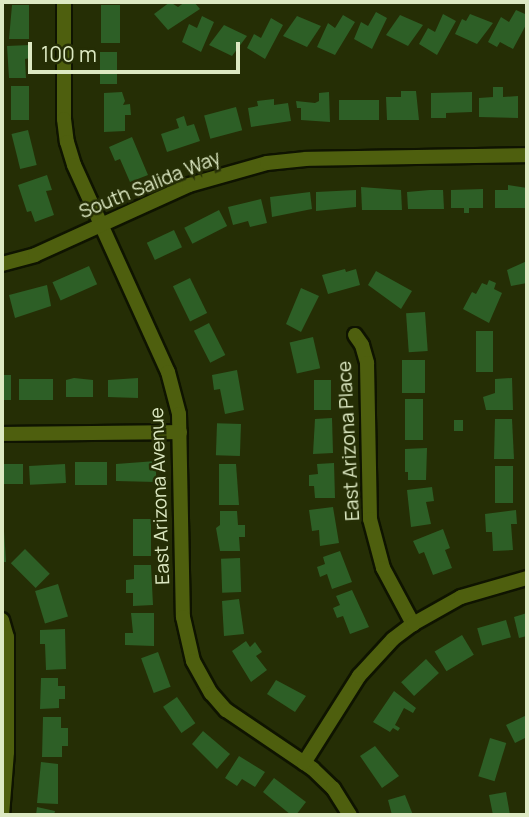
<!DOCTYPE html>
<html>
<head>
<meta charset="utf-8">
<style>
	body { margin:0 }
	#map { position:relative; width:529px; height:817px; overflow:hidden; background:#252e05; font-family:Manrope,sans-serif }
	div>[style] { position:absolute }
	.building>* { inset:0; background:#2d5f26; transform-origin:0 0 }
	.roads { filter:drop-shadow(2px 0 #0f1401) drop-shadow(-2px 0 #0f1401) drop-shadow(0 2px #0f1401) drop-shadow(0 -2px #0f1401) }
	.minor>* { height:14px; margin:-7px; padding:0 7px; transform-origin:7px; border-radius:7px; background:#4e5f0e }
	span { translate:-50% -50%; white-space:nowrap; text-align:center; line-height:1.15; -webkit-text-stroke:5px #252e05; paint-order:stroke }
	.street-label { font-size:19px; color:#dde9c3 }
	.frame { position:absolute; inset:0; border:4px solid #dde9c3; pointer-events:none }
	.scale { position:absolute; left:28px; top:42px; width:212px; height:32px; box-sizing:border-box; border:4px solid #dde9c3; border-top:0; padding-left:9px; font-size:21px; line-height:24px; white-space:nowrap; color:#dde9c3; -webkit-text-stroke:5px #252e05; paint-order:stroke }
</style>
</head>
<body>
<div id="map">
	<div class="building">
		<div style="clip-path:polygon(170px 2px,178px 7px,185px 2px,194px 2px,200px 9px,168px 30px,154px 14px)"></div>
		<div style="clip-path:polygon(12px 5px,29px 5px,29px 39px,9px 39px)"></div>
		<div style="left:101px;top:5px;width:19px;height:38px"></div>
		<div style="clip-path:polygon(516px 10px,525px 14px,527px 23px,513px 49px,500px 42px,497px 47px,488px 42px,501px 17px,509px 22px)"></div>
		<div style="clip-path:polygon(376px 12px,387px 18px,372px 49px,354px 39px,361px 22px,368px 26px)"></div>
		<div style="clip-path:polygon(443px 14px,456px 21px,437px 55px,419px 44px,428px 28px,435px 32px)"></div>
		<div style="clip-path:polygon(470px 14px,493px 23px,477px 44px,455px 34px,462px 19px,466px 21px)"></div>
		<div style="clip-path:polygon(343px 15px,355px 22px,335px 55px,317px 47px,328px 23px,335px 28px)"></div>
		<div style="clip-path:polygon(400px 15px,423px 25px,408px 46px,386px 35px)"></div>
		<div style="clip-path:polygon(202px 16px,214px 22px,201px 52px,182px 42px,189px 24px,197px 28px)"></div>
		<div style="clip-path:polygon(297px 16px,321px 26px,307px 47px,283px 36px)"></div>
		<div style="clip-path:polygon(271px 18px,283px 25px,265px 59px,247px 48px,254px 34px,261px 38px)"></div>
		<div style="clip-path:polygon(224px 25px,247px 36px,232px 56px,209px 45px)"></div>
		<div style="clip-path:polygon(30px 45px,30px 58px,25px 59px,26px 78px,9px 78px,7px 46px)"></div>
		<div style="left:100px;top:52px;width:17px;height:32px"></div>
		<div style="left:11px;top:86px;width:18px;height:34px"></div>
		<div style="clip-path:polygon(493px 87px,503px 87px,503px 97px,518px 96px,518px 118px,479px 117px,479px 98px,493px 97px)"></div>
		<div style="clip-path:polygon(401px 91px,416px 91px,419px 120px,387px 120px,386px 97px,401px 97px)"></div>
		<div style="clip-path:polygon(122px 92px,125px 101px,123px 105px,130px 104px,131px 115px,125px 115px,125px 131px,104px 132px,104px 93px)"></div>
		<div style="clip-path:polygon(329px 92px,330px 122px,301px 120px,301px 108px,297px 108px,296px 101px,315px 103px,319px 101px,319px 93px)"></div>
		<div style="clip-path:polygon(472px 92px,472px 112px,446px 113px,446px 118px,431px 118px,431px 93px)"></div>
		<div style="clip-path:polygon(274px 99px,274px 105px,288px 103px,291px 121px,251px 127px,248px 108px,258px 106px,257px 101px)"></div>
		<div style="left:379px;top:100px;width:20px;height:40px;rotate:90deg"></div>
		<div style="left:236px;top:107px;width:24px;height:33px;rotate:75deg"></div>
		<div style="clip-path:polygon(184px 116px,187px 126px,194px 124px,200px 141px,167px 152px,161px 134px,179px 128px,176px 119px)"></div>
		<div style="left:28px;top:130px;width:36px;height:17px;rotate:76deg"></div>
		<div style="clip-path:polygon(132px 137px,148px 175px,130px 182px,120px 159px,115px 161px,109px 147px)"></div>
		<div style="clip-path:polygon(47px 175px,52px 190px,46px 191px,54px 215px,35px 222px,31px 211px,27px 212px,18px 185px)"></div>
		<div style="clip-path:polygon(508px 185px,527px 188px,527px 208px,495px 208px,495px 190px,508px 190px)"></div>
		<div style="clip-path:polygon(361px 187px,401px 190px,402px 210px,362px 210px)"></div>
		<div style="clip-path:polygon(483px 189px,483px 208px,469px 208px,469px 213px,464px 213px,464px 208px,451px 208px,451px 190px)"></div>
		<div style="clip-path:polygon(356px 190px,356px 207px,316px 211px,316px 192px)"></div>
		<div style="clip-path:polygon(430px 190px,443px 190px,444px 209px,408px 209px,407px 192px)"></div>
		<div style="clip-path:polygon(310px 192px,312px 209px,272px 217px,270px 197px)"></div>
		<div style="clip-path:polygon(261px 199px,267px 223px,250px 227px,248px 221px,233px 225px,228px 207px)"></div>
		<div style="left:219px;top:210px;width:18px;height:39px;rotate:63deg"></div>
		<div style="left:174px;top:230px;width:19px;height:30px;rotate:65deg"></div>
		<div style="clip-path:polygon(527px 261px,527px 283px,511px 286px,507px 270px)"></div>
		<div style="left:89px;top:266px;width:20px;height:40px;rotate:66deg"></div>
		<div style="clip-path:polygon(345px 269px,346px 272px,356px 269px,360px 285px,328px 294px,322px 275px)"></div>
		<div style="clip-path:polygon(376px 271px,412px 291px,401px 309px,368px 285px)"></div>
		<div style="left:190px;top:278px;width:39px;height:19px;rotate:64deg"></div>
		<div style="clip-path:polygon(489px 280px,496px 283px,494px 289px,502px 293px,489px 323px,463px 309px,472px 292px,476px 294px,482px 283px,487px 285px)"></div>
		<div style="clip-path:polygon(47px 285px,51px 306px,15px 318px,9px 295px)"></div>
		<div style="clip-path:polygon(301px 288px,319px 296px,301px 332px,286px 324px)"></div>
		<div style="left:425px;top:312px;width:39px;height:19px;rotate:86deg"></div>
		<div style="left:209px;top:323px;width:36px;height:17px;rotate:63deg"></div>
		<div style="left:476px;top:331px;width:17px;height:41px"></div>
		<div style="left:313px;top:337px;width:32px;height:24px;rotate:77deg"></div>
		<div style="left:402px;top:360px;width:23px;height:33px"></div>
		<div style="clip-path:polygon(237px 370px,244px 410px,225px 414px,220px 389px,214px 390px,212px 375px)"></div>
		<div style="left:2px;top:375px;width:9px;height:25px"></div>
		<div style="clip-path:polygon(74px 378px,93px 380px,93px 397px,66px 397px,66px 380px)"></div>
		<div style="clip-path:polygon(138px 378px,138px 398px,108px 397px,108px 380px)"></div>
		<div style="clip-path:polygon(512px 378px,513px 410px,486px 410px,483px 397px,495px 393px,495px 379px)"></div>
		<div style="left:53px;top:379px;width:21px;height:34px;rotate:90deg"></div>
		<div style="left:314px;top:380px;width:17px;height:30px"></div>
		<div style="left:405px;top:399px;width:18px;height:41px"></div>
		<div style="clip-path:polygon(332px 418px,333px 453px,313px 454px,315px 419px)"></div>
		<div style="clip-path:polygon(495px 419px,512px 419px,514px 459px,494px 459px)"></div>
		<div style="left:454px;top:420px;width:9px;height:11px"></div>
		<div style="left:241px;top:424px;width:32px;height:24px;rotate:92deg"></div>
		<div style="clip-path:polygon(427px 448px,426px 480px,408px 480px,408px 472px,405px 472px,405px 449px)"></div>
		<div style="clip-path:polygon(156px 461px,156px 482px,116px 481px,116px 464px)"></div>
		<div style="left:75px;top:462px;width:32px;height:23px"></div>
		<div style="clip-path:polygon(334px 463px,335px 498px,315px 498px,314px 486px,309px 486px,309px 475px,318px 474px,317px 464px)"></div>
		<div style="left:2px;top:464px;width:21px;height:20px"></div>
		<div style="left:65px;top:464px;width:19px;height:36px;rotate:87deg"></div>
		<div style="clip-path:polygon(219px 464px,236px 464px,239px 505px,219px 505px)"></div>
		<div style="left:495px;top:466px;width:18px;height:37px"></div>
		<div style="clip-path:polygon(432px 487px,434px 501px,426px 502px,431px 524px,411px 527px,407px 490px)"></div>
		<div style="clip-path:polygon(333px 507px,339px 543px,320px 546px,319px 530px,312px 531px,309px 510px)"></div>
		<div style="clip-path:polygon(516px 510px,517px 524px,511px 524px,513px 550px,493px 551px,492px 532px,486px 532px,485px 514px)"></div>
		<div style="clip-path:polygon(220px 511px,237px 511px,238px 525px,245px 525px,245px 537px,239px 537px,240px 551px,220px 551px,216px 528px,220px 525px)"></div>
		<div style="left:133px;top:519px;width:18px;height:37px"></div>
		<div style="clip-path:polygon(443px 529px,450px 548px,445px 550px,452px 568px,433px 575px,424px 552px,419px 554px,413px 541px)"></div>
		<div style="clip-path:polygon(2px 531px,4px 531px,6px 562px,2px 562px)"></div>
		<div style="left:25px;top:549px;width:35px;height:20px;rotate:45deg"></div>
		<div style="clip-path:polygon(340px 551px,352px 582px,332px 589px,327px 574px,320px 577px,317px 567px,325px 564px,323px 557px)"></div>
		<div style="left:240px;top:558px;width:34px;height:19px;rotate:88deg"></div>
		<div style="clip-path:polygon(134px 565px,151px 565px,153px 605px,133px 606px,133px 593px,126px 593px,126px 580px,134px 579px)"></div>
		<div style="left:58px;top:584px;width:34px;height:24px;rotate:73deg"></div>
		<div style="clip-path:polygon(352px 590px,369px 627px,350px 634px,343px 616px,337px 618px,333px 608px,340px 605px,336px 596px)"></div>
		<div style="clip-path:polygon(239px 599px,244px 634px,224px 636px,222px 601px)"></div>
		<div style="clip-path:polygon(131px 613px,154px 613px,154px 646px,125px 645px,125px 633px,133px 633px)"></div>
		<div style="clip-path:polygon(527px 613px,527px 636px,519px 638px,514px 617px)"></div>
		<div style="left:506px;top:620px;width:18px;height:30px;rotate:74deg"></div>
		<div style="clip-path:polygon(65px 629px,66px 669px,46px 670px,45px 644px,40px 644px,40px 630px)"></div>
		<div style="left:462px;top:635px;width:23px;height:32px;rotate:59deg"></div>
		<div style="clip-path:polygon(246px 641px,250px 647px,255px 642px,262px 652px,256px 656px,267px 670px,251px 682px,232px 651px)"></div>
		<div style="left:158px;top:652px;width:37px;height:18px;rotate:70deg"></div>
		<div style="left:426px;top:659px;width:19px;height:34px;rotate:47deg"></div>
		<div style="clip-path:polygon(41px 678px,58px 678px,58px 686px,65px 686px,65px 699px,59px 699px,59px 708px,40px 709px)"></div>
		<div style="clip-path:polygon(276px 680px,306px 696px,295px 712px,267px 694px)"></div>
		<div style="clip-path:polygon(394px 691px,416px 708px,413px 713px,404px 708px,395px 725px,400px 728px,398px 731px,393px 728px,390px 732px,373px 722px)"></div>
		<div style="left:177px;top:697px;width:32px;height:17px;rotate:55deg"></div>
		<div style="clip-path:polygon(527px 715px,527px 737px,515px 743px,506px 725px)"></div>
		<div style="clip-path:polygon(43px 717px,61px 717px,61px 728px,68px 728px,68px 746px,62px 746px,62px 757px,42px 757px)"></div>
		<div style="clip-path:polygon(203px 731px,230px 754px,217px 769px,192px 744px)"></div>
		<div style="left:490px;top:738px;width:17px;height:40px;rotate:17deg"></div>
		<div style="clip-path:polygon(375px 746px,399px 776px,382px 788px,360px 756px)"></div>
		<div style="clip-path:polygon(239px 756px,265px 772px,255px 787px,242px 779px,237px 786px,225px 778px)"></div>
		<div style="clip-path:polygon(41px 762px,58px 764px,58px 804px,37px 803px)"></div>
		<div style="clip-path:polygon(274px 778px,306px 802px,296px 815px,291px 815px,263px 792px)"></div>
		<div style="clip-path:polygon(506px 792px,510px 815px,493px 815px,489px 795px)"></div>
		<div style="clip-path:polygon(405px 795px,413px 815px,392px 815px,388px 800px)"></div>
		<div style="clip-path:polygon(37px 807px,55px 811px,54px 815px,36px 815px)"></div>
	</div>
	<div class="roads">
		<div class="minor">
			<div style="left:64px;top:2px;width:117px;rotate:90deg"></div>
			<div style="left:64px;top:119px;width:23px;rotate:83deg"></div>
			<div style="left:67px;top:142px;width:24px;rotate:73deg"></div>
			<div style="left:74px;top:165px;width:227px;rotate:65.6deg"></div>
			<div style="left:168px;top:372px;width:43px;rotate:75.3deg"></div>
			<div style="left:179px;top:414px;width:203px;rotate:88.9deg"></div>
			<div style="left:183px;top:617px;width:45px;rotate:77.2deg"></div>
			<div style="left:193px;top:661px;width:37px;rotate:61deg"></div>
			<div style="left:211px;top:693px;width:23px;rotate:49deg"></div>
			<div style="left:226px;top:710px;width:105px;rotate:34.1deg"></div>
			<div style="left:313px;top:769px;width:28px;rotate:44deg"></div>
			<div style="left:333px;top:788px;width:32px;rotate:58deg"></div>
			<div style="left:2px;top:264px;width:34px;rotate:-15deg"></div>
			<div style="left:35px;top:255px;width:169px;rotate:-24.4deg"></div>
			<div style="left:189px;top:185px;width:81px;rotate:-15.8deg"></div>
			<div style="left:267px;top:163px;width:39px;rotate:-6deg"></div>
			<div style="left:306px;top:159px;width:221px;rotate:-1deg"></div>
			<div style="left:355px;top:335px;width:12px;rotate:55deg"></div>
			<div style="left:362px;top:345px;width:19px;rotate:74deg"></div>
			<div style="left:367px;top:363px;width:156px;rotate:88.9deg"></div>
			<div style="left:370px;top:519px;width:51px;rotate:75.1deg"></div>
			<div style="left:383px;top:568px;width:64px;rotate:61.8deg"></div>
			<div style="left:2px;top:434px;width:178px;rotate:-0.6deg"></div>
			<div style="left:2px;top:620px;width:18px;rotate:74deg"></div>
			<div style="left:7px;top:637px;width:115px;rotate:90deg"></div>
			<div style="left:7px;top:752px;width:63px;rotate:94.5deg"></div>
			<div style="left:304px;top:763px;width:103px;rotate:-57.7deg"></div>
			<div style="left:359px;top:676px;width:50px;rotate:-47.4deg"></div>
			<div style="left:393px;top:639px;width:25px;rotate:-37deg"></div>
			<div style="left:413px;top:624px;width:55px;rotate:-29.4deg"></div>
			<div style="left:461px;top:597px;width:69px;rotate:-16.1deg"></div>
		</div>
	</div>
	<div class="street-label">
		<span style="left:150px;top:185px;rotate:-22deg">South Salida Way</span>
		<span style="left:349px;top:441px;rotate:-93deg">East Arizona Place</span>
		<span style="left:160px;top:496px;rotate:-92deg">East Arizona Avenue</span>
	</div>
	<div class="frame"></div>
	<div class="scale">100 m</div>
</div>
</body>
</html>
